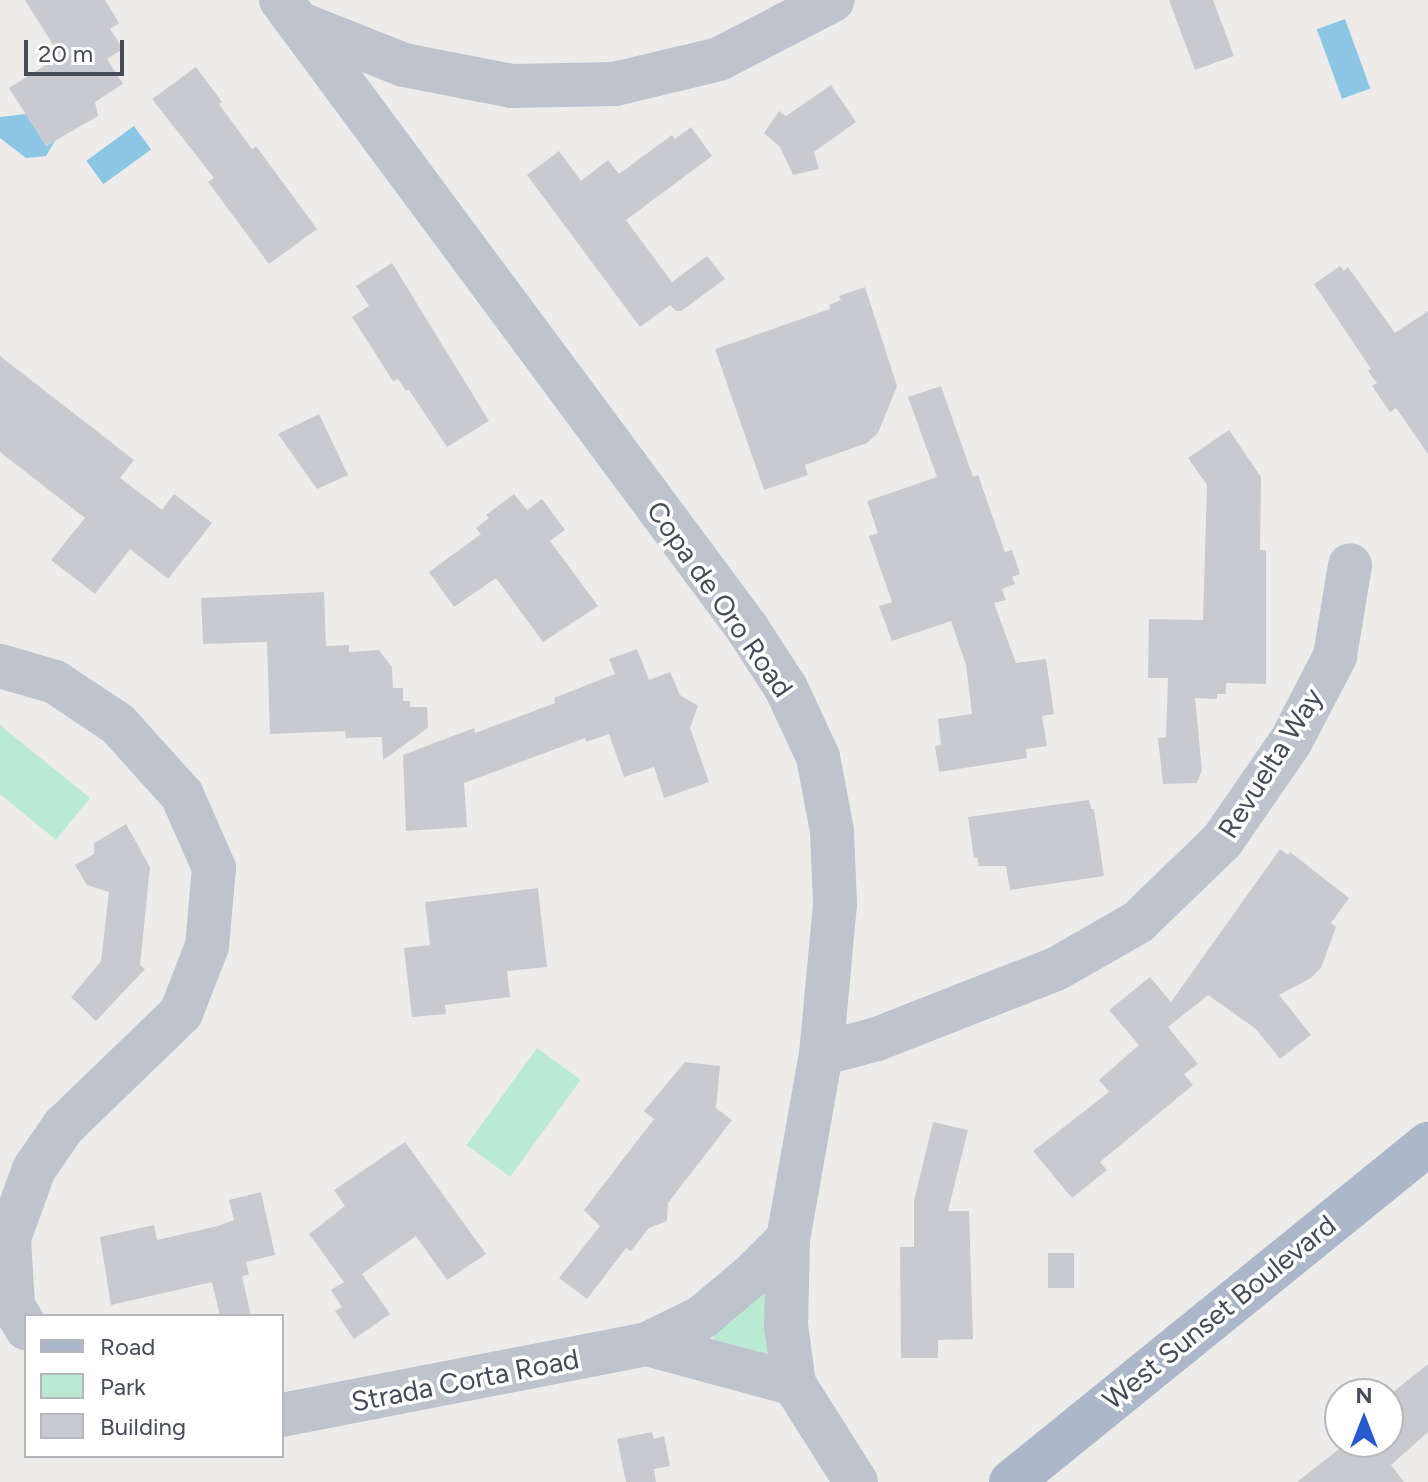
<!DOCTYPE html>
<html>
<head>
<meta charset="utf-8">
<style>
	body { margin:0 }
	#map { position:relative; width:1428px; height:1482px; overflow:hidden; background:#eeeceb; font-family:Figtree,sans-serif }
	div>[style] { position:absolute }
	.green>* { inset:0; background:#bbead3; transform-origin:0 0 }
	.water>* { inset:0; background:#8bc6e4; transform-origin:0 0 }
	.building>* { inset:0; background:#c9cad0; transform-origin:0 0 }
	.minor>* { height:44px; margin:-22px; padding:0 22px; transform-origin:22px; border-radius:22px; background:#bdc4cd }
	.major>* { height:44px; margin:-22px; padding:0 22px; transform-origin:22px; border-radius:22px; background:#acb7c9 }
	span { translate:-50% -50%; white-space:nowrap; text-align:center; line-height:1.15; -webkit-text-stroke:7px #fff; paint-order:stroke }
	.street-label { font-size:28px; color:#454c57 }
	.legend { position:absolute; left:24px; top:1314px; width:260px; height:144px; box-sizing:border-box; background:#fff; border:2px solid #b5b7bc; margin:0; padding:10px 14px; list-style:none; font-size:24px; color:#454c57 }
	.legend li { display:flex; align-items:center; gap:16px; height:40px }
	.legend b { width:40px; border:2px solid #b5b7bc }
	.north { position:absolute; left:1324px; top:1378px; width:80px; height:80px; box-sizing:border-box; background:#fff; border:2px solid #b5b7bc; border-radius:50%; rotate:0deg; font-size:22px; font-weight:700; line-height:32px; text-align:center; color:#454c57 }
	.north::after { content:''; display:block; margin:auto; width:28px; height:36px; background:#265ace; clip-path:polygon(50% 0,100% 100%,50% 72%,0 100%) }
	.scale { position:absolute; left:24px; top:40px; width:100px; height:36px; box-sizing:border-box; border:4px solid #454c57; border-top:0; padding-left:10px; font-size:24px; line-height:28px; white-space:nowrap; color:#454c57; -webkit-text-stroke:6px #fff; paint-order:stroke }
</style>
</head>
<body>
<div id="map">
	<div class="green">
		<div style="clip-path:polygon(0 725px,90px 798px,56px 840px,0 794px)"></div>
		<div style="left:537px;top:1048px;width:54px;height:120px;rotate:36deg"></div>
		<div style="clip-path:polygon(767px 1290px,769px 1351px,766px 1354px,714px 1339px,713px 1335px)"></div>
	</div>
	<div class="water">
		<div style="left:1345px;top:19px;width:74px;height:30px;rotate:70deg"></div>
		<div style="clip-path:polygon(26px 114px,46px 146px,55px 141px,46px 156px,26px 158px,0 138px,0 117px)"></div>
		<div style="left:134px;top:126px;width:29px;height:59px;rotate:54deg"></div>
	</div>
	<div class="building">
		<div style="clip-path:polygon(25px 0,105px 0,119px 23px,110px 29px,123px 49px,107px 59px,123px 84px,95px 102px,98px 116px,46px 146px,9px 88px,60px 56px)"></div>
		<div style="clip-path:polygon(1169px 0,1213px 0,1234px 56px,1195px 70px)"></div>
		<div style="clip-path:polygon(196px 67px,222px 102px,219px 104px,252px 149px,256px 146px,317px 229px,269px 264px,208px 182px,214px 178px,152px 99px)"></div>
		<div style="clip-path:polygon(831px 85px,856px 122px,814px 152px,819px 169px,793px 175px,780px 147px,764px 133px,779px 111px,786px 116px)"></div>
		<div style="clip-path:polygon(691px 127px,712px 156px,626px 220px,672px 282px,707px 256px,725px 279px,681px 311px,676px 311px,670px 305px,640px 327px,527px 175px,559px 151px,581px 181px,608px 160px,619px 174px,672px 135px,675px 139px)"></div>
		<div style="clip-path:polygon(392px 263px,489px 421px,447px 447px,409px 390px,406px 391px,398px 379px,393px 381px,352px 317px,369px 306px,356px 286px)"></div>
		<div style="clip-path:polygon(1340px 266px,1344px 271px,1348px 267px,1395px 333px,1428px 311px,1428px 454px,1396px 408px,1390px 412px,1372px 386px,1377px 383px,1368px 371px,1371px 369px,1314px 284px)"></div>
		<div style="clip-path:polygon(865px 287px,897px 386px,878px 433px,867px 443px,805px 465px,808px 475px,764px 490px,715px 349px,830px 309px,829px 305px,841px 300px,839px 296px)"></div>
		<div style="clip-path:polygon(0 356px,134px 460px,120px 478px,162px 510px,174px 494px,212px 523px,168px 579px,130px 549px,95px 594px,51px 560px,85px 518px,0 452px)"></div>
		<div style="clip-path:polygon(941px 386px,973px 477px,978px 475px,1005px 552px,1012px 550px,1020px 574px,1012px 577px,1015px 584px,1002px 589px,1006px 600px,994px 603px,1016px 663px,1046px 659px,1054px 714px,1042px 716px,1047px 746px,1026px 749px,1027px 758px,939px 772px,935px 746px,941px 745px,938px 719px,972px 714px,966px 665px,951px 621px,892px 641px,879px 606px,892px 602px,869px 536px,878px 533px,867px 501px,937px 477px,908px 397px)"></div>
		<div style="clip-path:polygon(319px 414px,348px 475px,317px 489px,278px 434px)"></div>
		<div style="clip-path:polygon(1229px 430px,1261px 477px,1260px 550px,1266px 550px,1266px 684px,1226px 683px,1226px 694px,1217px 694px,1217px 699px,1195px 698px,1202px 770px,1197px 783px,1163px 784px,1158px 738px,1166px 737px,1168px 678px,1148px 678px,1149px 619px,1203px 620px,1207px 485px,1188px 458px)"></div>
		<div style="clip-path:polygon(514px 494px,527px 510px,542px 499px,565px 530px,550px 541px,598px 606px,543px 642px,496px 578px,454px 607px,429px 572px,481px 534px,476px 528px,489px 518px,486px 515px)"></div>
		<div style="clip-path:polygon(324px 592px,326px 646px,349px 645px,349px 652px,379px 650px,392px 667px,393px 688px,403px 688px,403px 701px,410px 701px,410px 707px,427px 707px,428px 728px,383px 760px,382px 737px,346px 738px,345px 731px,270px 734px,267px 642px,203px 644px,201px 598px)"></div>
		<div style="clip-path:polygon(637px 649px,649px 680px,670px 672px,680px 695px,698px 706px,690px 728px,709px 782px,664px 798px,654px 767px,624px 777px,609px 734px,586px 742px,585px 738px,464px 783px,467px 827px,406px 831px,403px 755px,474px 728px,475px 733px,555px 703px,554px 698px,615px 674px,609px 659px)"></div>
		<div style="clip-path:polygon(1089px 800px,1091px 809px,1094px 809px,1104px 876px,1010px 890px,1006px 866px,979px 866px,977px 857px,974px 858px,968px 817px)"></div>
		<div style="clip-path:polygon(126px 824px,150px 867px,140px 965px,145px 969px,96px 1021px,71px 997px,101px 961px,109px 892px,87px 885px,75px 865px,94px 854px,94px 843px)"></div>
		<div style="clip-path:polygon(1280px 849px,1288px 855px,1290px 852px,1349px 898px,1331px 923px,1336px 927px,1321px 968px,1311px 978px,1279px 995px,1311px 1035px,1280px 1059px,1256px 1029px,1208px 995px,1168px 1027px,1198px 1064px,1184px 1074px,1193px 1085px,1100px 1162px,1107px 1170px,1072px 1198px,1033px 1151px,1109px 1092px,1099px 1080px,1139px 1045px,1109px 1010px,1150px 977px,1171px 1002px)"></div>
		<div style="clip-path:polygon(538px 888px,547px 967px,507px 971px,510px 997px,445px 1005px,446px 1014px,412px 1017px,404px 948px,430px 945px,425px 902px)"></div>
		<div style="clip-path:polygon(685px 1062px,720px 1066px,716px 1108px,732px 1120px,668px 1203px,667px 1221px,649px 1228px,631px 1251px,626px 1248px,587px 1299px,559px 1278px,600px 1226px,584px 1210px,654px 1119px,644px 1111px)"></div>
		<div style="clip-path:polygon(933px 1122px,968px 1130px,948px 1211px,969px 1211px,973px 1339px,938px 1340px,938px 1358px,901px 1358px,900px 1247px,914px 1247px,914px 1201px)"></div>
		<div style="clip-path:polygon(405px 1142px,486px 1254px,447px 1280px,416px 1236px,362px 1274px,390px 1314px,354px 1339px,335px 1311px,342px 1307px,331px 1290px,344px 1282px,309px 1234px,345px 1206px,334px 1190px)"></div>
		<div style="clip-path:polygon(261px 1192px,275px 1255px,246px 1262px,249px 1275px,242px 1276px,251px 1316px,220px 1316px,212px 1282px,111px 1305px,100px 1237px,154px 1225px,157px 1240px,218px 1226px,234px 1220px,229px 1200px)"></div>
		<div style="left:1048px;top:1253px;width:26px;height:35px"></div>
		<div style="clip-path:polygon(1428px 1364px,1428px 1432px,1391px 1465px,1404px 1482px,1297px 1482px,1348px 1442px,1388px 1442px,1388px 1396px)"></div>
		<div style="clip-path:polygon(652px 1432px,654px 1439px,664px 1436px,670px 1466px,654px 1469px,656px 1482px,626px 1482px,617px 1439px)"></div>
	</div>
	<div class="minor">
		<div style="left:281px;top:0;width:782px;rotate:53.42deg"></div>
		<div style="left:747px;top:628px;width:72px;rotate:57deg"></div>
		<div style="left:786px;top:688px;width:76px;rotate:65.1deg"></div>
		<div style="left:818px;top:757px;width:75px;rotate:79.3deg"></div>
		<div style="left:832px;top:831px;width:73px;rotate:87.6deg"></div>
		<div style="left:835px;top:904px;width:151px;rotate:95.3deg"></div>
		<div style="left:821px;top:1054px;width:188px;rotate:100.1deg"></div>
		<div style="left:788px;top:1239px;width:86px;rotate:91.3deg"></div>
		<div style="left:786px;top:1325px;width:60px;rotate:82.3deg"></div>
		<div style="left:794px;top:1384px;width:116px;rotate:57.7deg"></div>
		<div style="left:298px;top:23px;width:114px;rotate:21.6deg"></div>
		<div style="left:404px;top:65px;width:78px;rotate:11deg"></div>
		<div style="left:481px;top:80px;width:32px;rotate:11deg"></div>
		<div style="left:512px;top:86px;width:103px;rotate:-1.1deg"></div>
		<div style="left:615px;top:84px;width:107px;rotate:-13.5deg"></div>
		<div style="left:719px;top:59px;width:128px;rotate:-27.4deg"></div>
		<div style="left:0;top:666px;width:57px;rotate:16.2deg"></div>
		<div style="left:55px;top:682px;width:76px;rotate:33.7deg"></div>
		<div style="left:118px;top:724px;width:96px;rotate:48deg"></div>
		<div style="left:182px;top:795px;width:80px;rotate:66.3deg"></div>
		<div style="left:214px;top:868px;width:78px;rotate:95.1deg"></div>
		<div style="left:207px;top:946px;width:72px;rotate:111.2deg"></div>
		<div style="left:181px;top:1013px;width:164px;rotate:136deg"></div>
		<div style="left:63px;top:1127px;width:51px;rotate:124.6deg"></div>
		<div style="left:34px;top:1169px;width:73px;rotate:109.9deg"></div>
		<div style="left:9px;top:1238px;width:68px;rotate:86.6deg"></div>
		<div style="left:13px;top:1306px;width:26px;rotate:59deg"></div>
		<div style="left:821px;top:1054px;width:58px;rotate:-15deg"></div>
		<div style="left:877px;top:1039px;width:192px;rotate:-21.4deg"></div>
		<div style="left:1056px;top:969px;width:95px;rotate:-29.8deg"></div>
		<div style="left:1138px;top:922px;width:117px;rotate:-44deg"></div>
		<div style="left:1222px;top:841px;width:121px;rotate:-55.4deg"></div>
		<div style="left:1291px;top:741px;width:96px;rotate:-62.6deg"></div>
		<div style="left:1335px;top:656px;width:92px;rotate:-80.6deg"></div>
		<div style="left:647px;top:1344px;width:61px;rotate:-26.1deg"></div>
		<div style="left:702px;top:1317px;width:64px;rotate:-39.9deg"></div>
		<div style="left:751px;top:1276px;width:52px;rotate:-45deg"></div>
		<div style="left:282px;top:1415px;width:372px;rotate:-11deg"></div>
		<div style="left:647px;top:1344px;width:152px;rotate:15.2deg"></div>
	</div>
	<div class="major">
		<div style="left:1011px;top:1482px;width:537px;rotate:-39.03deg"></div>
	</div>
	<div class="street-label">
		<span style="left:720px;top:599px;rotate:55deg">Copa de Oro Road</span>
		<span style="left:1270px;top:763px;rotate:-58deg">Revuelta Way</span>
		<span style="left:1219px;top:1312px;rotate:-39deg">West Sunset Boulevard</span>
		<span style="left:465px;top:1380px;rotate:-11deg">Strada Corta Road</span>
	</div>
	<ul class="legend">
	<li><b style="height:10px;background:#acb7c9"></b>Road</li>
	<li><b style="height:22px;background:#bbead3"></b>Park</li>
	<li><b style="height:22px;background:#c9cad0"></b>Building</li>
	</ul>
	<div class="north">N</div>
	<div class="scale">20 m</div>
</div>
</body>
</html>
